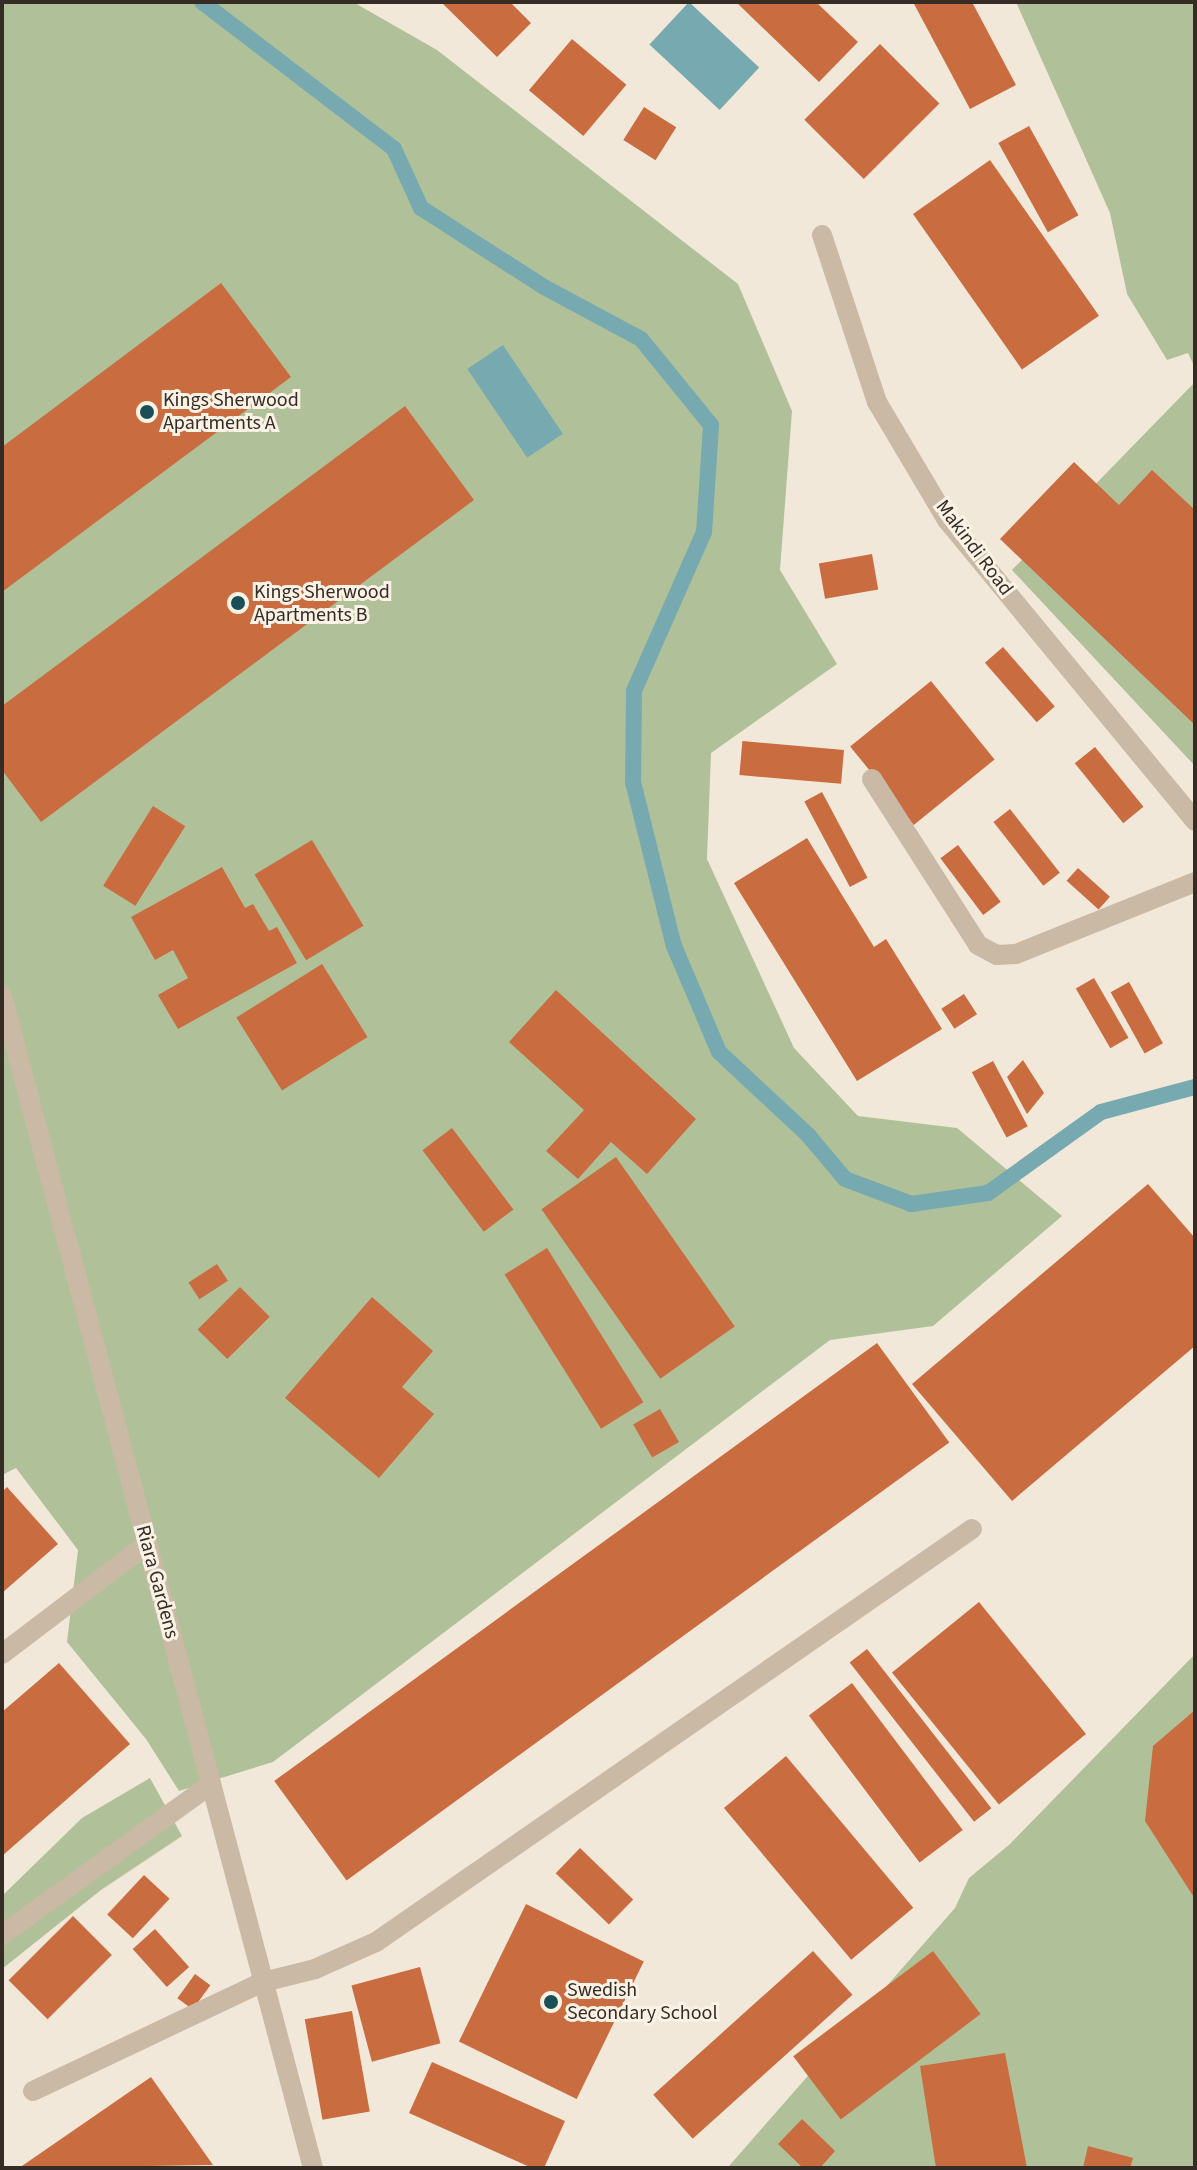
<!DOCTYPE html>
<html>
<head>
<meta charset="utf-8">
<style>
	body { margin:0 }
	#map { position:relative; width:1197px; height:2170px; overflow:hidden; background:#f2e8d9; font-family:"Source Sans 3",sans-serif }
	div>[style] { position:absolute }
	.green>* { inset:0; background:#b0c199 }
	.water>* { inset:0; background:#77a9b0; transform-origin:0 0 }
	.stream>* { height:16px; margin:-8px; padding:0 8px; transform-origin:8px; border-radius:8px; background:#77a9b0 }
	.building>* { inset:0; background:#c96c40; transform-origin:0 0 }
	.service>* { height:20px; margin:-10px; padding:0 10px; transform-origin:10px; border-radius:10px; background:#cab9a5 }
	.minor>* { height:20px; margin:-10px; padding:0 10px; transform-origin:10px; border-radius:10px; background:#cab9a5 }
	.dots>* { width:22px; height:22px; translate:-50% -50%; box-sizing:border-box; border:4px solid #faf2e5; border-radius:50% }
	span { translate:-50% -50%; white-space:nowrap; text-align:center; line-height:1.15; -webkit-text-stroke:6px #faf2e5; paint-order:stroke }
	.poi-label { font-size:20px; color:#362c26 }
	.left { translate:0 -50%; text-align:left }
	.street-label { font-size:20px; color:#362c26 }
	.frame { position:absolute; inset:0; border:4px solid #362c26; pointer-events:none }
</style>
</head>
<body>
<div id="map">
	<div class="green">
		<div style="clip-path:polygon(2px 2px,353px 2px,437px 50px,738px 284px,792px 411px,780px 570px,837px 664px,711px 753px,707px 859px,794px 1048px,858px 1116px,957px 1128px,1062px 1216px,933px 1326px,830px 1340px,273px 1762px,179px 1791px,146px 1739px,67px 1642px,78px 1550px,16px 1468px,2px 1475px)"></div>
		<div style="clip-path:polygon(1016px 2px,1195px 2px,1195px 368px,1188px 353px,1167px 360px,1127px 294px,1110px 213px)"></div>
		<div style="clip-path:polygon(1195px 382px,1195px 766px,1012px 570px)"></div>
		<div style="clip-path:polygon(1195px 1654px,1195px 2168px,729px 2166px,955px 1908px,969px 1878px,1010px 1844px)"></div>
		<div style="clip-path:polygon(150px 1778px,182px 1836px,101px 1890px,2px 1969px,2px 1896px,82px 1818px)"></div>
	</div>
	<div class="water">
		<div style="left:689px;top:2px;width:96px;height:58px;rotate:43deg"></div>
		<div style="left:503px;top:345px;width:107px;height:43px;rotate:56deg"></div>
	</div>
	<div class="stream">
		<div style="left:202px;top:2px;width:242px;rotate:37.4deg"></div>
		<div style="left:394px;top:149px;width:65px;rotate:65.4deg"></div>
		<div style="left:421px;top:208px;width:146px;rotate:32.7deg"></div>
		<div style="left:544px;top:287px;width:110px;rotate:28.2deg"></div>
		<div style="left:641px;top:339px;width:111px;rotate:50.9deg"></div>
		<div style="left:711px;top:425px;width:107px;rotate:93.7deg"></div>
		<div style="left:704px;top:532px;width:174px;rotate:113.8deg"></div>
		<div style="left:634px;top:691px;width:91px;rotate:90.6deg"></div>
		<div style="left:633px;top:782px;width:169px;rotate:76deg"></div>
		<div style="left:674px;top:946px;width:115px;rotate:67deg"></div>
		<div style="left:719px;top:1052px;width:122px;rotate:43deg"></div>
		<div style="left:808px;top:1135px;width:57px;rotate:49.9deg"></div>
		<div style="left:845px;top:1179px;width:71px;rotate:20.7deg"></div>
		<div style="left:911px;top:1204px;width:78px;rotate:-8.1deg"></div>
		<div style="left:988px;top:1193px;width:139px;rotate:-35.6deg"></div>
		<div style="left:1101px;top:1112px;width:97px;rotate:-14.9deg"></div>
	</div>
	<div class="building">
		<div style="clip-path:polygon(441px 2px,510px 2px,531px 23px,497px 57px)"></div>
		<div style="clip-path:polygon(736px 2px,816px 2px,858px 42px,819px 82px)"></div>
		<div style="clip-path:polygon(913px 2px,972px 2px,1016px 85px,970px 109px)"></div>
		<div style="left:572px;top:39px;width:71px;height:67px;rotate:40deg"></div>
		<div style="left:880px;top:44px;width:84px;height:107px;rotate:45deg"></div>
		<div style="left:644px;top:107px;width:38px;height:39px;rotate:32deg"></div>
		<div style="left:1029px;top:126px;width:102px;height:35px;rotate:61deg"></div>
		<div style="left:990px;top:160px;width:190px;height:94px;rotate:55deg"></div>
		<div style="clip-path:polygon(221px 283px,291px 377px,2px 592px,2px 447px)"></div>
		<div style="clip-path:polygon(405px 406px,474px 500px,41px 822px,2px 770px,2px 706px)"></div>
		<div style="clip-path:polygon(1074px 462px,1119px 505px,1152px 470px,1195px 510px,1195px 725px,1000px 539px)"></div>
		<div style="left:872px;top:554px;width:36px;height:54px;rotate:80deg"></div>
		<div style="left:1003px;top:647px;width:79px;height:24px;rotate:49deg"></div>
		<div style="left:931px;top:681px;width:101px;height:104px;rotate:51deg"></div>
		<div style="left:1095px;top:747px;width:77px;height:26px;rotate:51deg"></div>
		<div style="left:844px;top:750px;width:34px;height:102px;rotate:95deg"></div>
		<div style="left:822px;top:792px;width:97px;height:20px;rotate:62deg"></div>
		<div style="left:153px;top:806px;width:38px;height:94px;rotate:32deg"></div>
		<div style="left:1010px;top:809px;width:81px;height:21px;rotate:52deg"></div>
		<div style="clip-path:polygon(807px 838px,874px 947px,886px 939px,942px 1029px,857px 1081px,734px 883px)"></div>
		<div style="left:312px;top:840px;width:100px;height:67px;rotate:59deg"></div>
		<div style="left:958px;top:845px;width:71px;height:22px;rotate:53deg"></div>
		<div style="clip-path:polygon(222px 867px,245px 908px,253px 904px,269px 931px,277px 927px,297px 963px,178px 1029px,158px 995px,188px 978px,173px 950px,155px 960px,131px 917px)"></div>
		<div style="left:1078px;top:868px;width:43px;height:17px;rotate:42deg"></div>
		<div style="left:322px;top:964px;width:86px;height:101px;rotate:58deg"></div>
		<div style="left:1094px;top:978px;width:69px;height:21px;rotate:60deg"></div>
		<div style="left:1129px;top:982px;width:70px;height:21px;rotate:61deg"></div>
		<div style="clip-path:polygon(556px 990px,696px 1119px,647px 1174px,611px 1142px,578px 1179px,546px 1151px,584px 1110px,509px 1042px)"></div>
		<div style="left:964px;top:994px;width:24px;height:27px;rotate:57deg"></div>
		<div style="clip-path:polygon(1023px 1060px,1044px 1093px,1027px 1114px,1007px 1077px)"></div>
		<div style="left:993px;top:1061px;width:74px;height:24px;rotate:62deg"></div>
		<div style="left:452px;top:1128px;width:102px;height:37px;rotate:53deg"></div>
		<div style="left:616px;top:1157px;width:207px;height:91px;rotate:55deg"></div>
		<div style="clip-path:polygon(1148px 1184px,1195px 1238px,1195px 1346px,1012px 1501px,912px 1384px)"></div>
		<div style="left:547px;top:1248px;width:182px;height:50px;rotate:58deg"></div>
		<div style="left:217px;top:1264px;width:20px;height:34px;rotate:57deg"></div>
		<div style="left:240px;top:1287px;width:42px;height:60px;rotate:45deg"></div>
		<div style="clip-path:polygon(372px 1297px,433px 1351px,402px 1387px,434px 1414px,379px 1478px,285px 1398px)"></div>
		<div style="left:877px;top:1343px;width:123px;height:745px;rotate:54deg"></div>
		<div style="left:660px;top:1409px;width:38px;height:31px;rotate:60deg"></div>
		<div style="clip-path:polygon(7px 1487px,58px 1544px,2px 1593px,2px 1492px)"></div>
		<div style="left:979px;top:1602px;width:170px;height:112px;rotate:51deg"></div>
		<div style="left:867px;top:1649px;width:202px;height:22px;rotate:52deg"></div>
		<div style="clip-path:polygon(59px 1663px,130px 1744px,2px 1856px,2px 1712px)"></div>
		<div style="left:852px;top:1683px;width:184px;height:54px;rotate:53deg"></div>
		<div style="clip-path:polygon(1195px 1710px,1195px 1899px,1145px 1821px,1153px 1746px)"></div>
		<div style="left:786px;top:1756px;width:198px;height:81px;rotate:50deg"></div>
		<div style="left:580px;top:1848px;width:74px;height:35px;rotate:44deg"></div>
		<div style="left:144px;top:1875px;width:35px;height:54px;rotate:43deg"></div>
		<div style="left:526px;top:1904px;width:131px;height:153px;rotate:26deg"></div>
		<div style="left:73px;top:1916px;width:55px;height:91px;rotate:45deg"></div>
		<div style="left:155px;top:1929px;width:51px;height:30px;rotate:48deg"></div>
		<div style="left:813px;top:1951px;width:59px;height:215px;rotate:48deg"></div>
		<div style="left:933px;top:1951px;width:79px;height:175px;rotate:53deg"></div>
		<div style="left:420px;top:1967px;width:79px;height:71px;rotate:75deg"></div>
		<div style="left:195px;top:1974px;width:19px;height:30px;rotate:36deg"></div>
		<div style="left:352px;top:2011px;width:102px;height:48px;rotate:80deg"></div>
		<div style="clip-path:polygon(1005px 2053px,1027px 2168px,936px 2168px,920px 2066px)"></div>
		<div style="clip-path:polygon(432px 2062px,565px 2121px,544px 2168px,532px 2168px,409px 2113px)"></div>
		<div style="clip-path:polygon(151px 2077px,213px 2165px,19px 2168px)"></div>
		<div style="clip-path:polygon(802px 2119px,835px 2151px,820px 2168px,803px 2168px,778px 2144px)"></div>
		<div style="clip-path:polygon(1088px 2146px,1133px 2158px,1130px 2168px,1083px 2168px)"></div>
	</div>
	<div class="service">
		<div style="left:872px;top:779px;width:197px;rotate:57.4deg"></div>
		<div style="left:978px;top:945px;width:21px;rotate:28deg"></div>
		<div style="left:997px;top:955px;width:19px;rotate:-3deg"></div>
		<div style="left:1016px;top:954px;width:193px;rotate:-21.9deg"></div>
		<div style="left:2px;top:996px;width:1213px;rotate:75.14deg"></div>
		<div style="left:2px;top:1654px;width:182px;rotate:-37.2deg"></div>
		<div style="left:2px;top:1935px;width:258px;rotate:-35.8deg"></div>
		<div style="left:33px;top:2091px;width:255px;rotate:-25.4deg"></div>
		<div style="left:263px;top:1982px;width:54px;rotate:-14deg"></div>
		<div style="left:315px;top:1969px;width:67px;rotate:-23.9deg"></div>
		<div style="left:376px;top:1942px;width:725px;rotate:-34.72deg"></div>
	</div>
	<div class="minor">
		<div style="left:822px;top:235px;width:176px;rotate:71.8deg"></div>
		<div style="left:877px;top:402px;width:137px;rotate:59.3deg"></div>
		<div style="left:947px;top:520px;width:390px;rotate:50.5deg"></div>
	</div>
	<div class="dots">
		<div style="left:147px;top:412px;background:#1b4f58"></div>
		<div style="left:238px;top:603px;background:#1b4f58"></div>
		<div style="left:551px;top:2002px;background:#1b4f58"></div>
	</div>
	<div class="poi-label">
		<span class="left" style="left:163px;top:412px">Kings Sherwood<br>Apartments A</span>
		<span class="left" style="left:254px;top:604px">Kings Sherwood<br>Apartments B</span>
		<span class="left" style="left:567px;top:2002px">Swedish<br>Secondary School</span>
	</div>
	<div class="street-label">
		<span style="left:974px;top:548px;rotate:53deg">Makindi Road</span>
		<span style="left:157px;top:1582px;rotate:75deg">Riara Gardens</span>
	</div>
	<div class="frame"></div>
</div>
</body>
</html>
